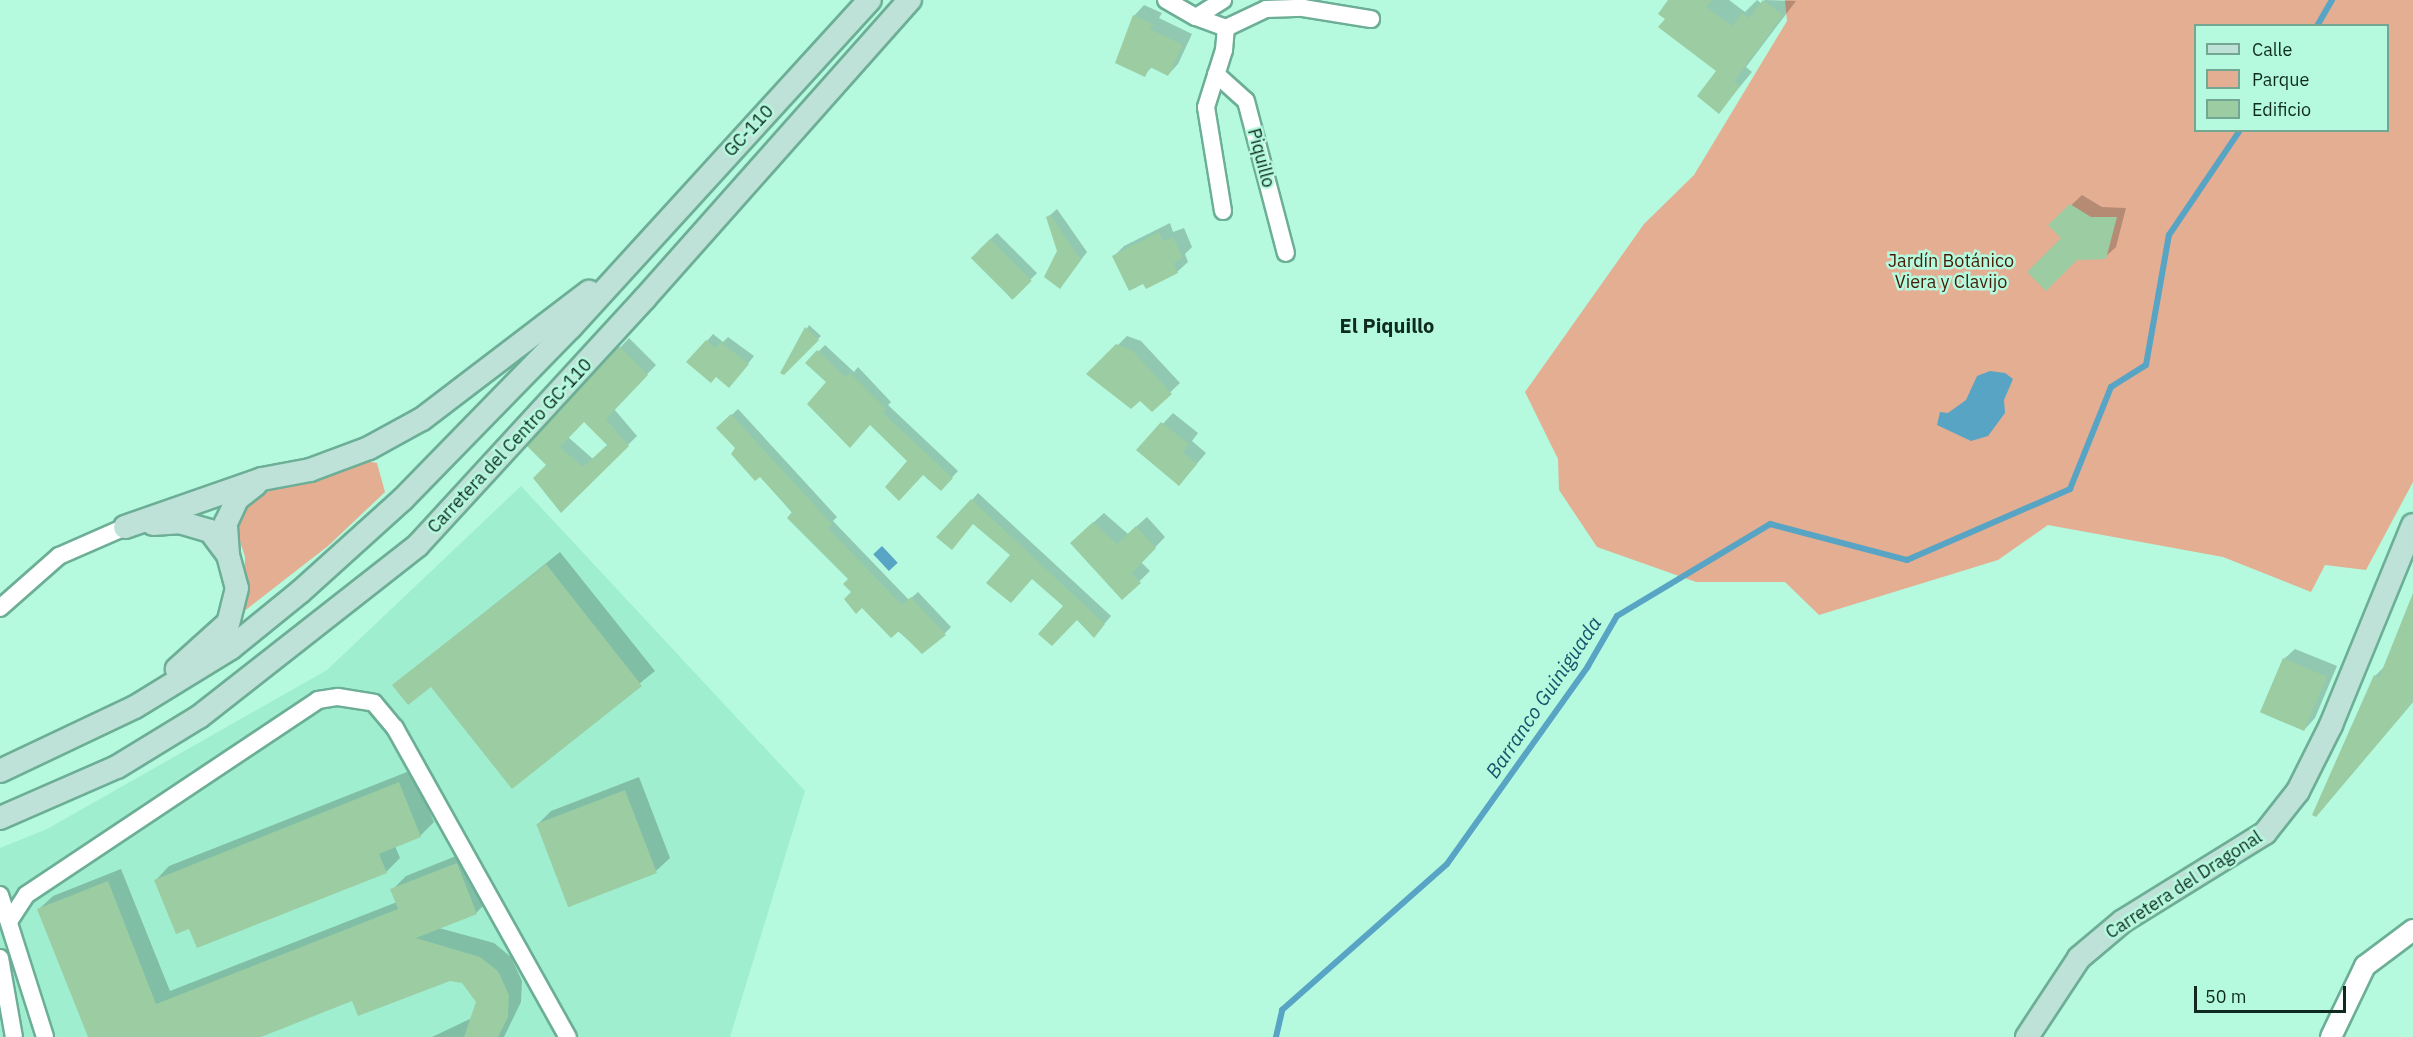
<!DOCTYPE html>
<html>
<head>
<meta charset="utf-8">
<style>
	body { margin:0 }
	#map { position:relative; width:2413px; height:1037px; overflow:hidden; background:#b5fadf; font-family:"IBM Plex Sans",sans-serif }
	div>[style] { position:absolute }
	.built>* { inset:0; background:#a0eed0 }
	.green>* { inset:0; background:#e3ae92 }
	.water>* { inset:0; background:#58a4c5; transform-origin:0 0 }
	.shadow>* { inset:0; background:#0003 }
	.stream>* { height:6px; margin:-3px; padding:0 3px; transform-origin:3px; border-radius:3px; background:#58a4c5 }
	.building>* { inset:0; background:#9bcca2; transform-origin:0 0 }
	.roads { filter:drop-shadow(2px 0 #6cae96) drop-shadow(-2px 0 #6cae96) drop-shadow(0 2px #6cae96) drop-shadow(0 -2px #6cae96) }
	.minor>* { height:16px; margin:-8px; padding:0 8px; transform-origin:8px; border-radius:8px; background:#fff }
	.tertiary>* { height:20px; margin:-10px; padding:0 10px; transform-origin:10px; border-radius:10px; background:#fff }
	.secondary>* { height:22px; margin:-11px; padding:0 11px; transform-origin:11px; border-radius:11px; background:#bee2d7 }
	span { translate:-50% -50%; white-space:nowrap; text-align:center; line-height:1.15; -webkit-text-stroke:5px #b5fadf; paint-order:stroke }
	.street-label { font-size:18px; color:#0f2b21 }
	.park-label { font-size:18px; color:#461d04 }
	.neighbourhood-label { font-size:20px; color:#0f2b21; font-weight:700 }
	.water-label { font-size:20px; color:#16536b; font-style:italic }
	.legend { position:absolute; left:2194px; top:24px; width:195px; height:108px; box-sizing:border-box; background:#b5fadf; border:2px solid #73a793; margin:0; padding:8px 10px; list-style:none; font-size:18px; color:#0f2b21 }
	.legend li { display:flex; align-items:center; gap:12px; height:30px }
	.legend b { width:30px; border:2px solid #73a793 }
	.scale { position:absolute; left:2194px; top:986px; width:152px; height:27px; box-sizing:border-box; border:3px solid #0f2b21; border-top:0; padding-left:8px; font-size:18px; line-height:21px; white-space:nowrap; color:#0f2b21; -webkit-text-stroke:4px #b5fadf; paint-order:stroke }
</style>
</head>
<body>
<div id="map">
	<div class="built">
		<div style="clip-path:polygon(521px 486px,805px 791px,730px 1037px,0 1037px,0 848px,47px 829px,327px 670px)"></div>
	</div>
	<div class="green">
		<div style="clip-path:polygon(evenodd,1785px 0,2413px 0,2413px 482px,2366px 570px,2325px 565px,2311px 592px,2223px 557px,2048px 525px,1998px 560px,1819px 615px,1785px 582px,1696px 582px,1597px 547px,1559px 490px,1558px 459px,1525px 392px,1644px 224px,1694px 175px,1787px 21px,1785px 0,2196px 26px,2388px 26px,2388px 130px,2196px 130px,2196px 26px)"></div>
		<div style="clip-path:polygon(367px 461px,377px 463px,385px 492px,328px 546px,243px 612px,245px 557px,237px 532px,247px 505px,260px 494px)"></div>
	</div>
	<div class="water">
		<div style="clip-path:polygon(1990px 371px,2005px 373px,2013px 379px,2004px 400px,2005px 413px,1988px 436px,1971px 441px,1937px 425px,1940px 412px,1948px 413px,1966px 400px,1977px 376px)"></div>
		<div style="left:882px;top:546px;width:23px;height:12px;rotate:47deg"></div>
	</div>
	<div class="shadow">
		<div style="clip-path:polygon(1670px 0,1729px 0,1745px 12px,1757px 0,1762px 4px,1765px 0,1796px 1px,1746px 67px,1752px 72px,1719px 112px,1718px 70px,1667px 18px)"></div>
		<div style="clip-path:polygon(1144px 5px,1162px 13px,1159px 18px,1192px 34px,1178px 64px,1168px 75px,1152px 67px,1144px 75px,1134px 16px)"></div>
		<div style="clip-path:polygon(2082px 195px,2102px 207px,2126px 208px,2116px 247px,2105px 257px,2063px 238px,2050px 225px)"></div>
		<div style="clip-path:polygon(1057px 209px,1087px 252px,1060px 287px,1059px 251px,1047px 218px)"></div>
		<div style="clip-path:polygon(1170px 223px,1173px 232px,1184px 228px,1192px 247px,1185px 254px,1188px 262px,1177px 272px,1114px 256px,1124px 246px)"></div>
		<div style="clip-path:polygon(997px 233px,1037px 273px,1011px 299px,979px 250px)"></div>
		<div style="clip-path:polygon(809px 325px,821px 336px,784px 373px,782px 372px)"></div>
		<div style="clip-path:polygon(713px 334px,723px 342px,728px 337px,754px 356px,735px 380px,707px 341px)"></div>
		<div style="clip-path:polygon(1127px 336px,1141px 341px,1180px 383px,1152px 410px,1140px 399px,1089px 374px)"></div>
		<div style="clip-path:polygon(evenodd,629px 338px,656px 365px,614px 409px,637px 436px,561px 511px,548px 464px,529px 446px,629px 338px,584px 420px,608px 445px,593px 459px,568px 437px,584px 420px)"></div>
		<div style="clip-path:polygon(825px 345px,854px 372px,858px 367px,891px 402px,888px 405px,958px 471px,941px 489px,807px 363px)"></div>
		<div style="clip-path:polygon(738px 409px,837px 517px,833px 521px,909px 600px,918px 592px,951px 627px,945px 633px,922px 652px,853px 592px,850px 579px,718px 428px)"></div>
		<div style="clip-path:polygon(1173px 413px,1198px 433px,1192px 441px,1206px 453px,1189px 473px,1138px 450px)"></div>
		<div style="clip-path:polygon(978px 493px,1111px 616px,1094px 636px,1012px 554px,972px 500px)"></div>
		<div style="clip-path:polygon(1104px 513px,1128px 534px,1147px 517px,1165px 537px,1141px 562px,1150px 571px,1122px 598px,1083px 532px)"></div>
		<div style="clip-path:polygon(560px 552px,655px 671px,512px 787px,431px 685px,394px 685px)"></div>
		<div style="clip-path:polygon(2413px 605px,2413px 702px,2316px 816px,2375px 676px,2385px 666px)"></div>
		<div style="clip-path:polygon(2295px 649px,2337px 666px,2315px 718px,2305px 729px,2284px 659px)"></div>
		<div style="clip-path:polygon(412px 770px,434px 822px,420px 836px,395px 846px,400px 858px,386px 872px,190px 927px,156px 880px,169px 866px)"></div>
		<div style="clip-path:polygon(639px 777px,670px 858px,656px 871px,537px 825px,551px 811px)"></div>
		<div style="clip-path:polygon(471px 850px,490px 899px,476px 913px,439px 928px,494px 943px,511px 957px,522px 981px,521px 1002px,504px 1037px,432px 1037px,474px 1017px,478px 1002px,462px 981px,450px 979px,353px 999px,257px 1037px,90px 1037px,39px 909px,53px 896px,121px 869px,170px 991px,397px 902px,392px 890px,406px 876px)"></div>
	</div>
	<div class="stream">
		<div style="left:2317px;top:26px;width:30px;rotate:-60deg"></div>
		<div style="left:1276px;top:1037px;width:28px;rotate:-77deg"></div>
		<div style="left:1282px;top:1010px;width:220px;rotate:-41.5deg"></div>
		<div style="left:1447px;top:864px;width:243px;rotate:-54.5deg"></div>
		<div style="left:1588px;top:666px;width:58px;rotate:-59.9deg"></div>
		<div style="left:1617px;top:616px;width:179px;rotate:-31deg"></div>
		<div style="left:1770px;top:524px;width:142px;rotate:14.7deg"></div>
		<div style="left:1907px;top:560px;width:178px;rotate:-23.5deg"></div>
		<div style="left:2070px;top:489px;width:110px;rotate:-68.1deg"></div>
		<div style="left:2111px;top:387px;width:41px;rotate:-32.2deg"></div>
		<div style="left:2146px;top:365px;width:132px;rotate:-80deg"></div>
		<div style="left:2169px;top:235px;width:127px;rotate:-55.9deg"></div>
	</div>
	<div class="building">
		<div style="clip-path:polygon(1668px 0,1712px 0,1706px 7px,1732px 26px,1742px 13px,1749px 18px,1763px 0,1783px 15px,1734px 81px,1740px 86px,1719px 114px,1697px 96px,1716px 71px,1658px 27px,1665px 19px,1658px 14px)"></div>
		<div style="clip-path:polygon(1133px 15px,1153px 24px,1150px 29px,1183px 45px,1168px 76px,1150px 67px,1145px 77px,1115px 63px)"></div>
		<div style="clip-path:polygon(2070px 204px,2091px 217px,2117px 217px,2106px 259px,2077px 260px,2046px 291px,2027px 272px,2061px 238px,2048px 225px)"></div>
		<div style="clip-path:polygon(1050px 215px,1081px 260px,1060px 289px,1044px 277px,1057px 251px,1046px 217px)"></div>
		<div style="clip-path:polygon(1159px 232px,1163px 241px,1173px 237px,1183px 258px,1174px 263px,1178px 273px,1146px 289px,1143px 284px,1129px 291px,1112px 256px)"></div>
		<div style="left:990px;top:239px;width:59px;height:27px;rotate:45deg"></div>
		<div style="clip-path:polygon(805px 327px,819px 340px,784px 375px,780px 373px)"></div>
		<div style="clip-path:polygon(706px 340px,715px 348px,721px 342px,749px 364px,729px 388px,716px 377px,711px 383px,686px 362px)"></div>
		<div style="clip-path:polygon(1116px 344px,1132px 350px,1172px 394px,1152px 412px,1140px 401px,1131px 409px,1086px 374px)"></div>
		<div style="clip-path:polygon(evenodd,619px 346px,648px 375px,606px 419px,629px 446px,561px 513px,533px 478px,546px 465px,527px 446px,619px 346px,584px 422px,607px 445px,583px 467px,560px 447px,584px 422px)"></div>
		<div style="clip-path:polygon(817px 350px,846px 377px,850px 373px,886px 409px,883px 413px,953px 478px,941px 491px,923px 475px,899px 501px,885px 487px,907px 461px,870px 425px,850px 448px,807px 404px,826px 382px,805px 363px)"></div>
		<div style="clip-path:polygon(731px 414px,832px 524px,828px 528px,902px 605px,911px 597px,946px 635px,922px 654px,899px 631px,891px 638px,862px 608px,856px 614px,844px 599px,851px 592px,843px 584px,848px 579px,787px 518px,792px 512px,760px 477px,755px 481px,731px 454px,735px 448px,716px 428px)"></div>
		<div style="clip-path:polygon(1161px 422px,1189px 444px,1183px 452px,1197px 464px,1179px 486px,1136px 450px)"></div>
		<div style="clip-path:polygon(971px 499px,1105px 624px,1094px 638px,1077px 620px,1052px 646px,1038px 634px,1063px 606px,1032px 579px,1011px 603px,986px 583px,1010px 555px,973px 524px,952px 550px,936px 537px)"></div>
		<div style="clip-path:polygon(1093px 522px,1117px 544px,1136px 526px,1156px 548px,1132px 573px,1141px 583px,1122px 600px,1070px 543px)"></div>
		<div style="clip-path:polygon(546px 564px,642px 686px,512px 789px,431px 687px,408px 705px,392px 685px)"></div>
		<div style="clip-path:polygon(2413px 593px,2413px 702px,2316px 817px,2312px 815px,2374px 675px,2379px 678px)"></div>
		<div style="left:2283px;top:658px;width:48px;height:59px;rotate:23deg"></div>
		<div style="clip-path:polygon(399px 782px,421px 837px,379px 854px,387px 873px,197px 948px,189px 929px,176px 934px,154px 880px)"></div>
		<div style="left:625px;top:790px;width:89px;height:95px;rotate:69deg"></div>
		<div style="clip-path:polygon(457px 863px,477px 914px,416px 938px,480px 957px,498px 971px,509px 995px,508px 1017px,498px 1037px,464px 1037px,476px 1002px,462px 983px,450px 981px,358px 1016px,352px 1001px,261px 1037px,88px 1037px,37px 909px,108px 881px,156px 1004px,398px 909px,390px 889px)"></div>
	</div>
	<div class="roads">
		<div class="minor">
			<div style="left:1166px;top:0;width:34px;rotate:30deg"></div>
			<div style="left:1196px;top:17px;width:32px;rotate:-32deg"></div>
			<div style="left:1196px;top:17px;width:32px;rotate:20deg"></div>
			<div style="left:1226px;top:28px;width:44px;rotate:-25.4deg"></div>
			<div style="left:1266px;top:9px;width:37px;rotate:-2deg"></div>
			<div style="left:1303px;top:8px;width:69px;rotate:9.2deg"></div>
			<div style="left:1216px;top:74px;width:40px;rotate:42deg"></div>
			<div style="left:1246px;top:101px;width:157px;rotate:75.3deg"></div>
			<div style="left:1223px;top:211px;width:105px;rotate:-99.3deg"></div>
			<div style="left:1206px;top:107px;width:60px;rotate:-72.5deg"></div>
			<div style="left:1224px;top:50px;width:22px;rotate:-85deg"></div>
			<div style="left:0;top:608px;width:79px;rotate:-41.4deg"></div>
			<div style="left:59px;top:556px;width:72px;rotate:-23.7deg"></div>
			<div style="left:0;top:895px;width:149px;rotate:72.4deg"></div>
			<div style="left:10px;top:920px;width:30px;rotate:-57deg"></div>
			<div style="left:26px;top:895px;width:351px;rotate:-33.7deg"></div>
			<div style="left:318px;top:700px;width:20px;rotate:-9deg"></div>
			<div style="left:338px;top:697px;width:36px;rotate:9deg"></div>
			<div style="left:374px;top:703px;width:33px;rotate:50deg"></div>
			<div style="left:395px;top:728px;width:354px;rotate:60.8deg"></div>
			<div style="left:0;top:958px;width:80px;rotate:80deg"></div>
		</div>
		<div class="tertiary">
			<div style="left:2331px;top:1037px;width:79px;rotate:-64.4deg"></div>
			<div style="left:2365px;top:966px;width:60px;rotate:-36.9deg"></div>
		</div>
		<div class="secondary">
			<div style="left:153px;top:524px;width:26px;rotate:-4deg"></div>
			<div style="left:179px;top:522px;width:32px;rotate:16deg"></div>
			<div style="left:210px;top:531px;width:30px;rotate:53deg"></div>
			<div style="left:228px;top:555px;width:34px;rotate:75deg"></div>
			<div style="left:237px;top:588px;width:36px;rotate:104deg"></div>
			<div style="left:228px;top:623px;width:69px;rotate:138deg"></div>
			<div style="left:125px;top:527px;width:145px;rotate:-19.3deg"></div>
			<div style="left:262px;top:479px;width:49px;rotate:-10.6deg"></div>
			<div style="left:310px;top:470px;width:63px;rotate:-20.4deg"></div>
			<div style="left:369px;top:448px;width:60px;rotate:-28.7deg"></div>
			<div style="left:422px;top:419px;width:210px;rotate:-37.3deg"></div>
			<div style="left:228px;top:555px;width:32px;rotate:-94deg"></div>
			<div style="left:226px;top:523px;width:26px;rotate:-65deg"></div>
			<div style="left:237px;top:499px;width:24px;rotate:-38deg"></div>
			<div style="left:0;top:771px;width:149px;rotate:-25.4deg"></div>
			<div style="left:135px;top:707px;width:113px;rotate:-31.6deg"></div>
			<div style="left:231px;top:648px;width:89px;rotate:-39.1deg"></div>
			<div style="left:300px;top:592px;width:139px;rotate:-42.1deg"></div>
			<div style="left:403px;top:499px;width:240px;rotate:-45.7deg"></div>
			<div style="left:571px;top:327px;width:443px;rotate:-47.6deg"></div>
			<div style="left:0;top:818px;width:128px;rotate:-23.6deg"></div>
			<div style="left:117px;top:767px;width:96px;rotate:-31.4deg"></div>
			<div style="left:199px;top:717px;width:278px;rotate:-38.1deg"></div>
			<div style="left:418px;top:545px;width:335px;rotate:-47.4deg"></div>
			<div style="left:645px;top:298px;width:399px;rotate:-48.4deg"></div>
			<div style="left:2027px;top:1037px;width:95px;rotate:-56.6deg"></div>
			<div style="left:2079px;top:958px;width:57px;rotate:-40.1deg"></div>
			<div style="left:2123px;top:921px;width:167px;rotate:-31.8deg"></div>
			<div style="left:2265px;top:833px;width:53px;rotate:-51.8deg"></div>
			<div style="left:2298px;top:791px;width:74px;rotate:-63.4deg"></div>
			<div style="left:2331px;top:725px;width:216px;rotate:-67.7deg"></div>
		</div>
	</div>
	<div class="street-label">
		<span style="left:749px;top:131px;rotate:-47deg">GC-110</span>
		<span style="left:1261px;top:158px;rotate:75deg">Piquillo</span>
		<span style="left:510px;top:446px;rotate:-47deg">Carretera del Centro GC-110</span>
		<span style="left:2184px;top:885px;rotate:-33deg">Carretera del Dragonal</span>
	</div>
	<div class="park-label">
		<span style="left:1951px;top:272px">Jardín Botánico<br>Viera y Clavijo</span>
	</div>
	<div class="neighbourhood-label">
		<span style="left:1387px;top:325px">El Piquillo</span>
	</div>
	<div class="water-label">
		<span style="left:1543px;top:697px;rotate:-56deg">Barranco Guiniguada</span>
	</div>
	<ul class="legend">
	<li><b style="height:8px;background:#bee2d7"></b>Calle</li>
	<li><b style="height:16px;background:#e3ae92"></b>Parque</li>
	<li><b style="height:16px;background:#9bcca2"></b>Edificio</li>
	</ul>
	<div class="scale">50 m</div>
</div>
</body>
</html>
